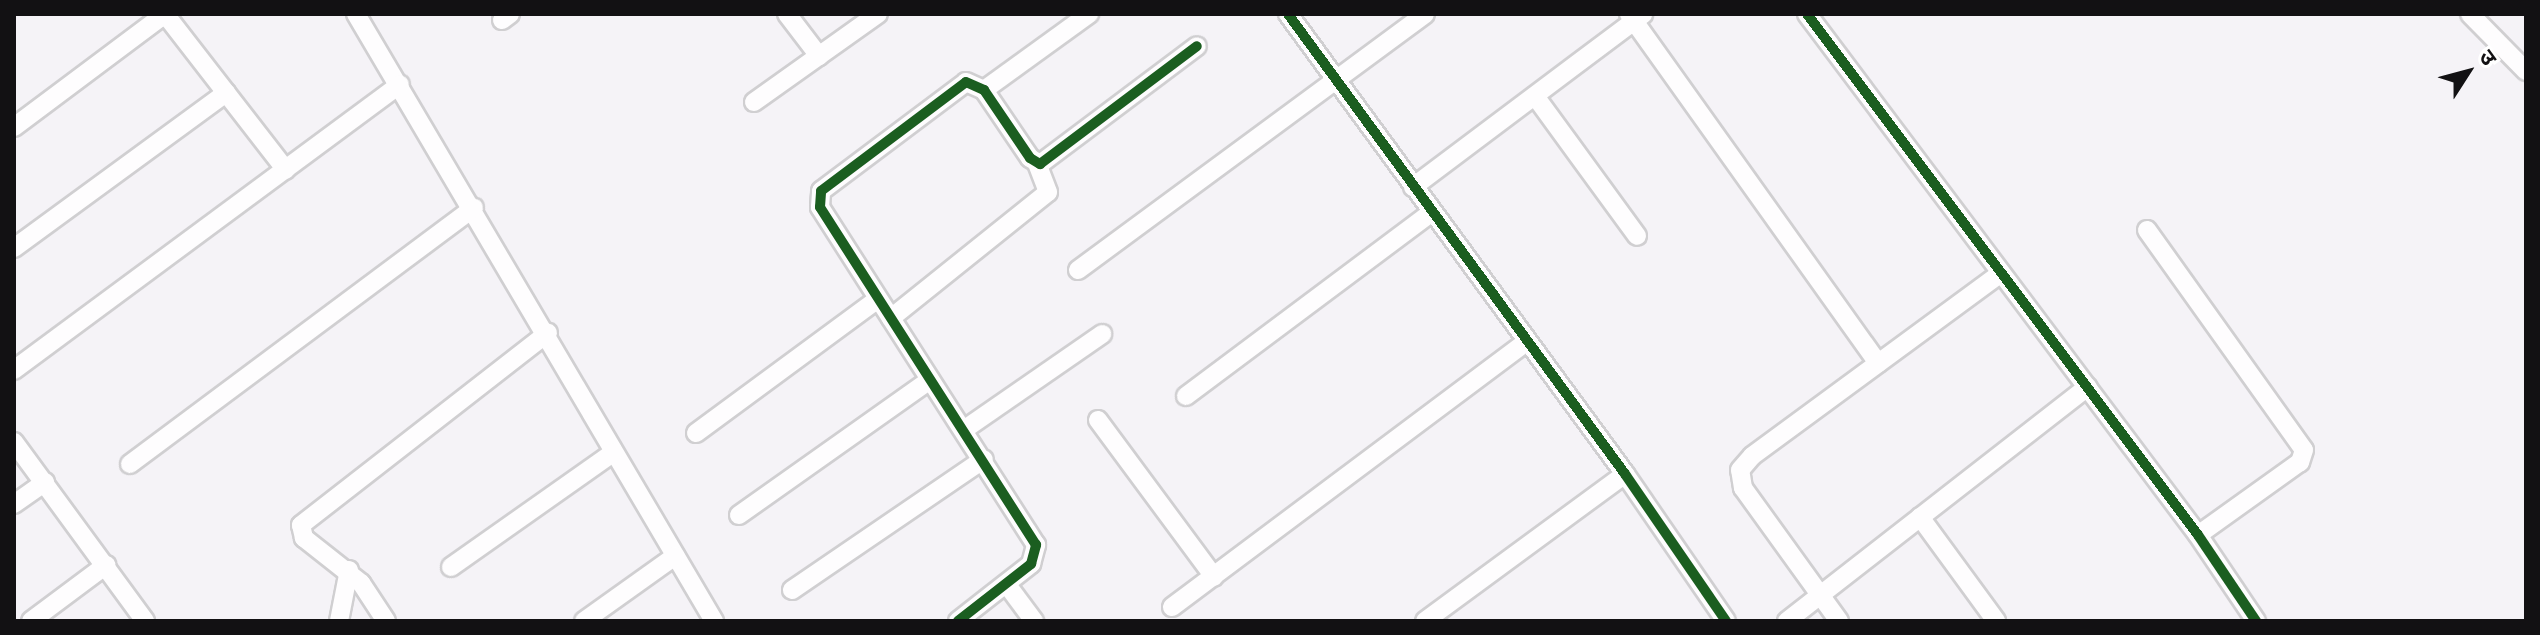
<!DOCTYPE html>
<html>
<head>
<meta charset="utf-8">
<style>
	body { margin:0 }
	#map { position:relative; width:2540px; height:635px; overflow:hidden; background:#f5f3f7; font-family:Signika,"Noto Sans Devanagari",sans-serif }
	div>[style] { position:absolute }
	.roads { filter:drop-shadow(2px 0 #d0cfd1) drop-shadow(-2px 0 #d0cfd1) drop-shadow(0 2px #d0cfd1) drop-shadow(0 -2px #d0cfd1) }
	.street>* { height:18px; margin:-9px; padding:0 9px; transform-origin:9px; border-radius:9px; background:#fefdfe }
	.cycleway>* { height:10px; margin:-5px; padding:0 5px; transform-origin:5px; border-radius:5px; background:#1b5e20 }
	span { translate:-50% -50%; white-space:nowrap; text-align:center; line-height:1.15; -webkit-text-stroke:8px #fff; paint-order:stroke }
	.frame { position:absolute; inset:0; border:16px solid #121113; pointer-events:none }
	.north { position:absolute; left:2428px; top:32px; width:80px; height:80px; -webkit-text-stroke:6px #fff; paint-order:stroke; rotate:54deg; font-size:22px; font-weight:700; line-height:32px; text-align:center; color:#121113 }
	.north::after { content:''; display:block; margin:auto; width:28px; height:36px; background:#121113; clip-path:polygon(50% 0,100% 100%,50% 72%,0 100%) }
</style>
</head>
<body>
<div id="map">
	<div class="roads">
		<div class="street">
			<div style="left:165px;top:14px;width:197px;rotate:52.2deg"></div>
			<div style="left:356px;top:14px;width:705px;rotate:59.47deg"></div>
			<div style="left:787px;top:14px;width:53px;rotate:52.7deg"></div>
			<div style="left:1288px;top:14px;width:570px;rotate:53.77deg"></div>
			<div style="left:1625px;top:474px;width:178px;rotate:55.5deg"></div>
			<div style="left:1629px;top:14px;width:429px;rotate:54.5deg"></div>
			<div style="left:1807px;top:14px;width:651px;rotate:53.11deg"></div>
			<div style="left:2198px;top:535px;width:104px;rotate:56deg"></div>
			<div style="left:2470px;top:14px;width:80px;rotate:45.5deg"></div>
			<div style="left:502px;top:20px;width:10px;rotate:-37deg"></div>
			<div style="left:984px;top:90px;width:130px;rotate:-35.9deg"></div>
			<div style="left:1535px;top:96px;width:173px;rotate:53.9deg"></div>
			<div style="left:754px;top:102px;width:152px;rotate:-35.4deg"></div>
			<div style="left:14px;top:127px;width:189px;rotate:-36.8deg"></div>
			<div style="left:1413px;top:187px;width:288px;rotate:-36.9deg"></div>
			<div style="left:2147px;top:230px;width:270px;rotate:54.5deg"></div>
			<div style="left:2304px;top:450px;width:13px;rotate:108deg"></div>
			<div style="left:2300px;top:462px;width:125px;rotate:144.4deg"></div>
			<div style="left:14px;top:248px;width:263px;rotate:-36.2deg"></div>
			<div style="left:1078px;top:270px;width:431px;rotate:-36.4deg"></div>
			<div style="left:891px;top:318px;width:201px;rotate:-38.7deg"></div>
			<div style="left:1048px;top:192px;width:30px;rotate:-111deg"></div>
			<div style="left:14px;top:370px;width:480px;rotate:-36.5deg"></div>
			<div style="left:1186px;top:396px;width:307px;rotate:-36.8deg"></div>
			<div style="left:1098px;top:420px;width:195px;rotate:53.5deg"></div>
			<div style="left:965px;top:429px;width:167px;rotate:-34.7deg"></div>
			<div style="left:696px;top:433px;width:226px;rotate:-36.4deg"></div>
			<div style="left:14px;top:442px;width:222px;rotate:53.8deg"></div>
			<div style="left:130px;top:464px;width:429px;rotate:-36.7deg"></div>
			<div style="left:14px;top:504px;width:38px;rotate:-35deg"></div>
			<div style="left:739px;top:515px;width:234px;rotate:-35.3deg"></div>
			<div style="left:1920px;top:517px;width:129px;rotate:53.8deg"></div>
			<div style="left:451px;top:567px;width:199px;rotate:-35.2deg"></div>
			<div style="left:1008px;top:586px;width:44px;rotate:53.4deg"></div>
			<div style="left:792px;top:590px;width:232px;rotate:-34.3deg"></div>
			<div style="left:1172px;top:607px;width:441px;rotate:-36.8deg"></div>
			<div style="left:31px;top:621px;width:94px;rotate:-36.7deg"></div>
			<div style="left:339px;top:621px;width:52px;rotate:-78.9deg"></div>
			<div style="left:386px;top:621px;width:45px;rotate:-123.3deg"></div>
			<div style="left:361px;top:583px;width:73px;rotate:-141.7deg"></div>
			<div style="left:304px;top:538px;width:13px;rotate:-103deg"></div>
			<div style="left:301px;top:525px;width:313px;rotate:-37.9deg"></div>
			<div style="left:584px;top:621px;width:112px;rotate:-35.5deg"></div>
			<div style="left:958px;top:621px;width:93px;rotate:-38deg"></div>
			<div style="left:1031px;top:564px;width:20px;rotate:-75deg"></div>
			<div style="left:1036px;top:545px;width:401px;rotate:-122.6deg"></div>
			<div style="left:820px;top:207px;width:16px;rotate:-86deg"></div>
			<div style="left:821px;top:191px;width:181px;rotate:-36.9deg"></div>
			<div style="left:966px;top:82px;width:20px;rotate:24deg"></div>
			<div style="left:984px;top:90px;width:82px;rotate:55.9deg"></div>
			<div style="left:1030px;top:158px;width:12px;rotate:31deg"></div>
			<div style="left:1040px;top:164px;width:196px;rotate:-36.9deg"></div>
			<div style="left:1425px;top:621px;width:248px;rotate:-36.3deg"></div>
			<div style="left:1787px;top:621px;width:381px;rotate:-37.9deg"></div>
			<div style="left:1839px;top:621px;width:164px;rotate:-125.8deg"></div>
			<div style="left:1743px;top:488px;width:18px;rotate:-99deg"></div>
			<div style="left:1740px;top:470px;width:18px;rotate:-49deg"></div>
			<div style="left:1752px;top:456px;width:309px;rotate:-36.3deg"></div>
		</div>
	</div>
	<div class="cycleway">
		<div style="left:1288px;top:14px;width:570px;rotate:53.77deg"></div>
		<div style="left:1625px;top:474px;width:178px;rotate:55.5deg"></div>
		<div style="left:1807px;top:14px;width:651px;rotate:53.11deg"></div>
		<div style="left:2198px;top:535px;width:104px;rotate:56deg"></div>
		<div style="left:958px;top:621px;width:93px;rotate:-38deg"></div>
		<div style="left:1031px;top:564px;width:20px;rotate:-75deg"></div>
		<div style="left:1036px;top:545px;width:401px;rotate:-122.6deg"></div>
		<div style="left:820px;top:207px;width:16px;rotate:-86deg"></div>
		<div style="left:821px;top:191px;width:181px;rotate:-36.9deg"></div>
		<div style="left:966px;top:82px;width:20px;rotate:24deg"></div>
		<div style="left:984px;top:90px;width:82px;rotate:55.9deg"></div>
		<div style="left:1030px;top:158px;width:12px;rotate:31deg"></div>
		<div style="left:1040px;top:164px;width:196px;rotate:-36.9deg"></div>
	</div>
	<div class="frame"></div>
	<div class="north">उ</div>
</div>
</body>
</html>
